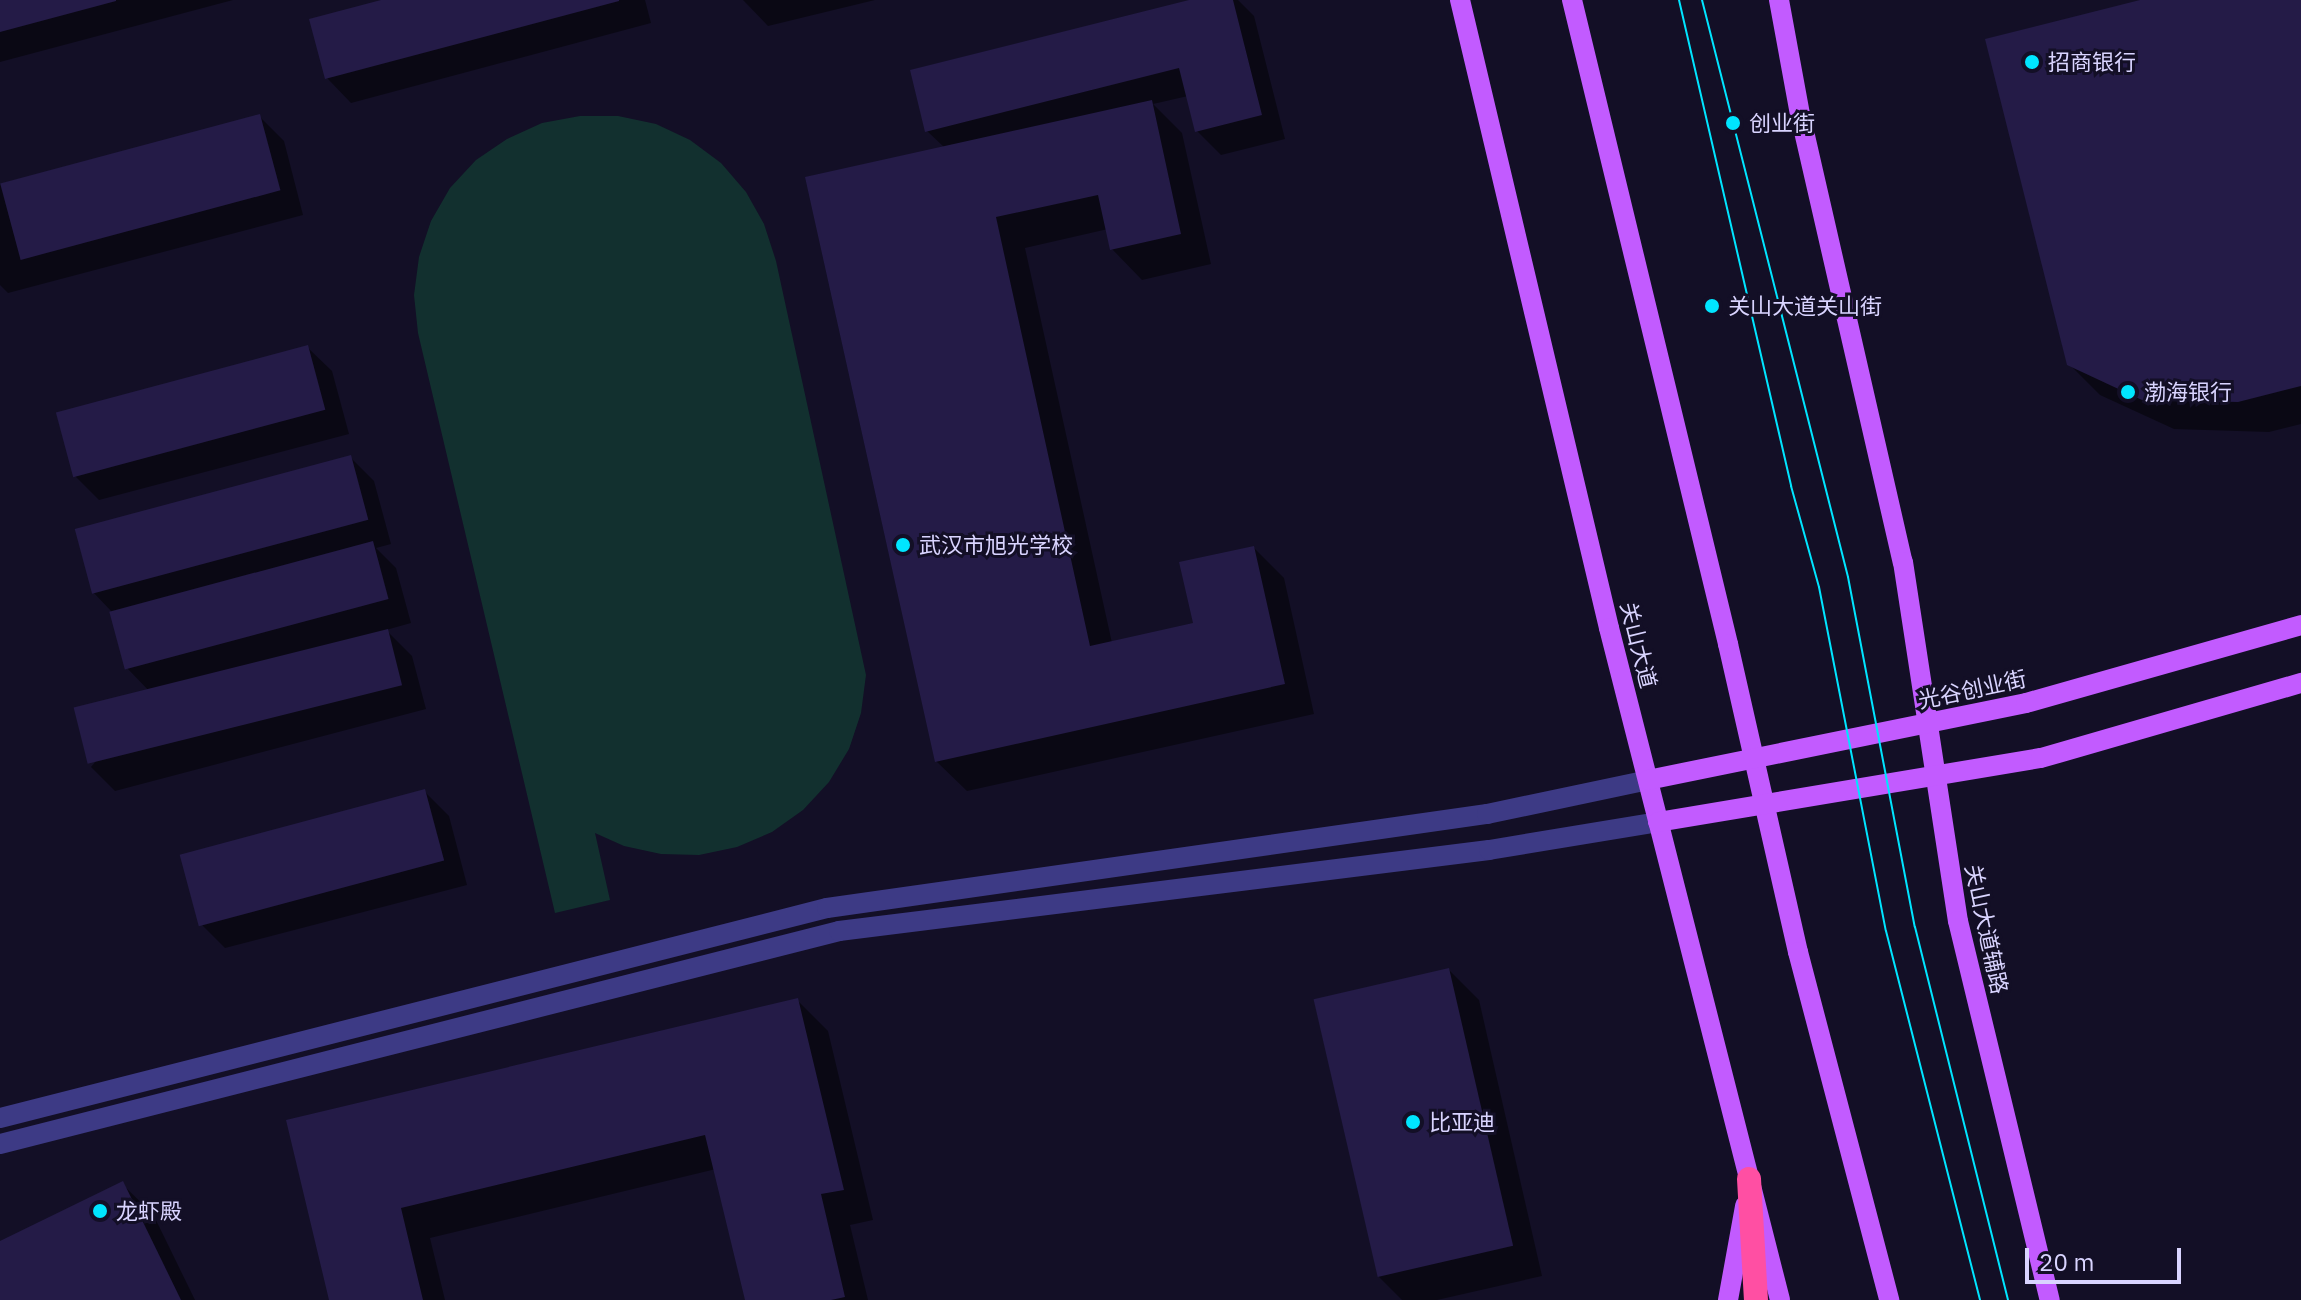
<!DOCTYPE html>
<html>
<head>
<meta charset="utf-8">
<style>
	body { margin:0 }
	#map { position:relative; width:2301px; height:1300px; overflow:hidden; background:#130f26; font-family:"IBM Plex Sans","Noto Sans SC",sans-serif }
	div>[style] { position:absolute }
	.green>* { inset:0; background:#12302f }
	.shadow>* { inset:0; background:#0007 }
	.building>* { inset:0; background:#241b47; transform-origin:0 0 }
	.minor>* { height:20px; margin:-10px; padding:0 10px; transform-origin:10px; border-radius:10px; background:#3d3a85 }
	.major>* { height:20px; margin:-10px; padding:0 10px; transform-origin:10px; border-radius:10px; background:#c25bff }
	.highway>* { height:24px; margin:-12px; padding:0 12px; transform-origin:12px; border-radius:12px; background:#ff4fa3 }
	.tram>* { height:2px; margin:-1px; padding:0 1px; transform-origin:1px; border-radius:1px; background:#00e5ff }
	.dots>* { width:22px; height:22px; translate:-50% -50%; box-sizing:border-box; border:4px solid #130f26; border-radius:50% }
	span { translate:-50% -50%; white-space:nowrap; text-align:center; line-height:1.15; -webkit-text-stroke:6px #130f26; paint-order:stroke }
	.poi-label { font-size:22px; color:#d9d4ff }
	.left { translate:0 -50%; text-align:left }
	.street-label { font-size:22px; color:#d9d4ff }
	.scale { position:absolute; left:2025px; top:1248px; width:156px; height:36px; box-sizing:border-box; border:4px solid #d9d4ff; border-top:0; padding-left:10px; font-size:24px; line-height:28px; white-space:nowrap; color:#d9d4ff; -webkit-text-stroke:6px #130f26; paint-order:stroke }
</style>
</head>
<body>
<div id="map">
	<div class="green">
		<div style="clip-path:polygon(580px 116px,618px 116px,656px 124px,690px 140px,721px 163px,746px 192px,764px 224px,776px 261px,866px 675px,861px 713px,849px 749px,829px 782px,803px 810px,772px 832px,737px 847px,699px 855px,661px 854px,624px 846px,595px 833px,610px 900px,555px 913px,418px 333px,414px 295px,419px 257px,431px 221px,450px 188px,476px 160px,507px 139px,542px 123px)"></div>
	</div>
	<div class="shadow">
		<div style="clip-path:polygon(0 0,233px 0,0 62px)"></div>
		<div style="clip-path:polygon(389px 0,645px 0,651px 23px,351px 103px,327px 78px)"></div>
		<div style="clip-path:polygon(743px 0,875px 0,768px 26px)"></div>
		<div style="clip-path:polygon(1197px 0,1238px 0,1254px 16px,1285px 139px,1221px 155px,1197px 131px,1188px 96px,1153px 104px,1182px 133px,1211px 264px,1142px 280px,1112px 249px,1108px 229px,1025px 248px,1112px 643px,1195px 625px,1254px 548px,1284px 578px,1314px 714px,967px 791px,936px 761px,945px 148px,927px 131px)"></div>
		<div style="clip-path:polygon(2146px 0,2301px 0,2301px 424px,2269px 432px,2174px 429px,2100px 395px,2069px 364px)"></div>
		<div style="clip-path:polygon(259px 116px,284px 141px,303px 215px,8px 293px,0 285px,0 184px)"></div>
		<div style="clip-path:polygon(307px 347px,332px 371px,349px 434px,99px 500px,75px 476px)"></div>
		<div style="clip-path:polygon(350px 457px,374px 481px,391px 544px,376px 548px,396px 568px,411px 623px,386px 630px,412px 656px,426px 709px,115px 791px,91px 767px,152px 694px,127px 668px,111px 611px,93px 592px)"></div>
		<div style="clip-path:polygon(425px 792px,449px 816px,467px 885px,225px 948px,201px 924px)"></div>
		<div style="clip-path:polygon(1449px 970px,1479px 1000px,1542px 1276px,1437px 1300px,1402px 1300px,1378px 1276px)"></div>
		<div style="clip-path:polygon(797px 1000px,828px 1031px,873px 1220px,850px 1225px,868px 1300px,747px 1300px,716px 1169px,430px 1238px,445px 1300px,331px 1300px,288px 1122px)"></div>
		<div style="clip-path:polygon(122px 1184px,153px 1214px,195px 1300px,0 1300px,0 1244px)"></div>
	</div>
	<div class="building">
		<div style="clip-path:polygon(0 0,116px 0,116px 1px,0 32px)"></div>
		<div style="clip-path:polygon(381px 0,619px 0,619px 1px,325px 79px,309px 19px)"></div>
		<div style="clip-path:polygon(1189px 0,1233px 0,1262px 115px,1195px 132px,1179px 68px,925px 132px,910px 70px)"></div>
		<div style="clip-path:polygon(2140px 0,2301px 0,2301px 386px,2238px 402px,2142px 400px,2067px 365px,1985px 39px)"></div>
		<div style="clip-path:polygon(1152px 100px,1181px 234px,1110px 250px,1098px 195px,996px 217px,1090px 646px,1193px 623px,1179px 562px,1254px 546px,1285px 684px,935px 762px,805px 177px)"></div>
		<div style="left:260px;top:114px;width:79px;height:269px;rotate:75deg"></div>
		<div style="left:308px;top:345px;width:67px;height:261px;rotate:75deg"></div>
		<div style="left:351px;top:455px;width:67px;height:286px;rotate:75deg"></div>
		<div style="left:373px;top:541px;width:60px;height:273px;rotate:75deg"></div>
		<div style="left:388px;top:629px;width:58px;height:324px;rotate:76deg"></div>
		<div style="left:425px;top:789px;width:74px;height:254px;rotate:75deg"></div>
		<div style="left:1449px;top:968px;width:285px;height:139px;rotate:77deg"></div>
		<div style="clip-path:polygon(798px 998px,844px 1190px,821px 1194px,845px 1297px,831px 1300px,745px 1300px,705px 1135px,401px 1208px,423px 1300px,329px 1300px,286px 1120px)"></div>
		<div style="clip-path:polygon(123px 1181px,181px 1300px,0 1300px,0 1241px)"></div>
	</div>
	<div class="minor">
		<div style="left:0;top:1118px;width:853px;rotate:-14.25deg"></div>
		<div style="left:827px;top:908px;width:667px;rotate:-8.11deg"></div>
		<div style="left:1487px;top:814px;width:165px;rotate:-11.9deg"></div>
		<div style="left:0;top:1144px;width:866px;rotate:-14.24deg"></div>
		<div style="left:839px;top:931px;width:655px;rotate:-7.1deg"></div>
		<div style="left:1489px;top:850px;width:171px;rotate:-9.4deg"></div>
	</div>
	<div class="major">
		<div style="left:1460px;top:0;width:645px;rotate:76.65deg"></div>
		<div style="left:1609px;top:628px;width:693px;rotate:75.72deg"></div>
		<div style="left:1572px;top:0;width:663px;rotate:76.38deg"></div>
		<div style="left:1728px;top:644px;width:316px;rotate:77.2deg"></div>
		<div style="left:1798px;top:952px;width:360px;rotate:75.3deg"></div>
		<div style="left:1779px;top:0;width:116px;rotate:79.6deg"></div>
		<div style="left:1800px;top:114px;width:460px;rotate:77.1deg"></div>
		<div style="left:1903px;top:562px;width:363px;rotate:81.3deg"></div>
		<div style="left:1958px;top:921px;width:390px;rotate:76.4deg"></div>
		<div style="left:1648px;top:780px;width:386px;rotate:-11.5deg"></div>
		<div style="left:2026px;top:703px;width:286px;rotate:-15.8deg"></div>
		<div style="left:1658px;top:822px;width:388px;rotate:-9.5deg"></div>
		<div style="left:2041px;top:758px;width:271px;rotate:-16.1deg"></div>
		<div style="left:1728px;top:1300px;width:96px;rotate:-79.7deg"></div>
	</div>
	<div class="highway">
		<div style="left:1749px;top:1179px;width:121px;rotate:86.7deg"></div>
	</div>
	<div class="tram">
		<div style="left:1679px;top:0;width:499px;rotate:77deg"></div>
		<div style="left:1791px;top:486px;width:105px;rotate:74.5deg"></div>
		<div style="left:1819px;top:587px;width:350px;rotate:79deg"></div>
		<div style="left:1886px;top:931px;width:381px;rotate:75.7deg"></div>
		<div style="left:1702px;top:0;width:595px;rotate:75.8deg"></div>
		<div style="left:1848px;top:577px;width:356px;rotate:79.2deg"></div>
		<div style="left:1915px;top:927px;width:384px;rotate:76deg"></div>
	</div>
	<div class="dots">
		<div style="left:2032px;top:62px;background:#00e5ff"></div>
		<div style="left:1733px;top:123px;background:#00e5ff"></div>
		<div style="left:1712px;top:306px;background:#00e5ff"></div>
		<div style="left:2128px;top:392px;background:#00e5ff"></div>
		<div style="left:903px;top:545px;background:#00e5ff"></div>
		<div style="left:1413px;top:1122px;background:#00e5ff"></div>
		<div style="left:100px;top:1211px;background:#00e5ff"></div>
	</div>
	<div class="poi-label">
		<span class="left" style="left:2048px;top:62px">招商银行</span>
		<span class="left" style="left:1749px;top:123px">创业街</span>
		<span class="left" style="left:1728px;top:306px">关山大道关山街</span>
		<span class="left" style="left:2144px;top:392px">渤海银行</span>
		<span class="left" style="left:919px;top:545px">武汉市旭光学校</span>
		<span class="left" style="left:1429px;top:1122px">比亚迪</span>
		<span class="left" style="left:116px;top:1211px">龙虾殿</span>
	</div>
	<div class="street-label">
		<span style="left:1639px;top:645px;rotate:76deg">关山大道</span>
		<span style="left:1972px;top:689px;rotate:-12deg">光谷创业街</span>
		<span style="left:1987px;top:929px;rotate:78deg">关山大道辅路</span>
	</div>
	<div class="scale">20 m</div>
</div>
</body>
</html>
